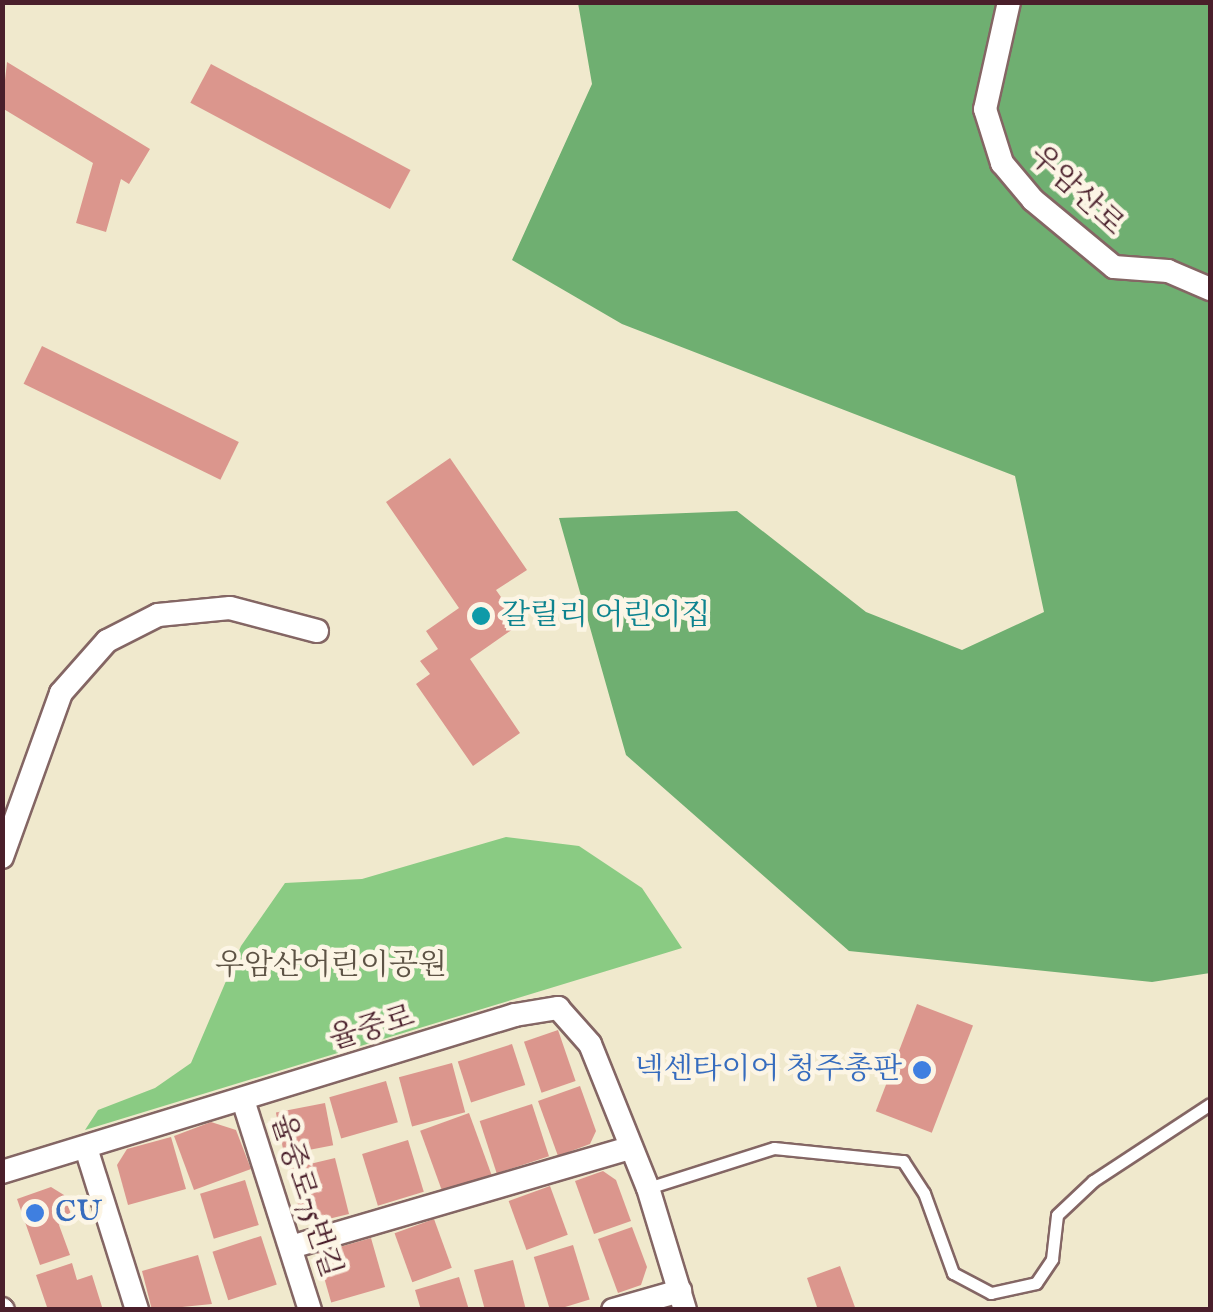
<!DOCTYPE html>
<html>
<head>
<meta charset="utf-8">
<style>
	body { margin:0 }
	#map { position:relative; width:1213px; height:1312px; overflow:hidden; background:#f0e9cd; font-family:"IM FELL English","Noto Serif KR",serif }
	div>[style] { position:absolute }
	.green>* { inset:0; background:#8acb83 }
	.forest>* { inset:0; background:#6faf71 }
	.building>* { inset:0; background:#db968d; transform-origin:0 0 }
	.roads { filter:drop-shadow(2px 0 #846664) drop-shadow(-2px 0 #846664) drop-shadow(0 2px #846664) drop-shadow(0 -2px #846664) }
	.service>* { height:11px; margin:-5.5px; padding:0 5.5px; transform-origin:5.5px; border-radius:5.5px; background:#fff }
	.minor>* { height:22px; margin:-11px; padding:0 11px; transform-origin:11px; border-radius:11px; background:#fff }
	.dots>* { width:28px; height:28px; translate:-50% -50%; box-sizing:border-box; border:5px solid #fcf5e5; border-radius:50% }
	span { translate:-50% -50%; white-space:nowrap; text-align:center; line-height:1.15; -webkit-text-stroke:9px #fcf5e5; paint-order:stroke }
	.street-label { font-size:30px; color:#4a1f2b }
	.culture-label { font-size:30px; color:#0d838f }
	.left { translate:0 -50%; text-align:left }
	.park-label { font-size:30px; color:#5d5345 }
	.shop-label { font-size:30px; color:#366cbe }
	.right { translate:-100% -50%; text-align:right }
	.frame { position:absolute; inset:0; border:5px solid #4a1f2b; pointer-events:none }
</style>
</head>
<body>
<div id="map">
	<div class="green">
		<div style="clip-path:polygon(506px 837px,579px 846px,642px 888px,682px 948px,85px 1130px,98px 1110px,155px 1088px,191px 1063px,241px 946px,285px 883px,362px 879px)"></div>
	</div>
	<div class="forest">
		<div style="clip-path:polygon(578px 3px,1210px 3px,1210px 973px,1152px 982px,849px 951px,626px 755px,559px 518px,737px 511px,866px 612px,962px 650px,1044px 612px,1015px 476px,622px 324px,512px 260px,592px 84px)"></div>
	</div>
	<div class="building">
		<div style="clip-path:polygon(7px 62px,150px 149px,129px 184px,121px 179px,106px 232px,76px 223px,93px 163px,2px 108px)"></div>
		<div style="left:211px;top:64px;width:226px;height:44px;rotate:28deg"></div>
		<div style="left:42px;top:346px;width:219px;height:42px;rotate:26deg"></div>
		<div style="clip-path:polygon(450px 458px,527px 570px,496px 590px,520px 624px,470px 659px,520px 733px,473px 766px,416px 684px,430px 674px,420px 661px,438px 649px,426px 631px,459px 608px,386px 502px)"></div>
		<div style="left:917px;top:1004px;width:60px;height:115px;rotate:21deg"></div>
		<div style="left:558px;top:1030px;width:54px;height:36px;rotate:71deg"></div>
		<div style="left:512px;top:1044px;width:43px;height:57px;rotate:72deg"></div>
		<div style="left:452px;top:1063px;width:51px;height:55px;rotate:75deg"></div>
		<div style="left:386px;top:1081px;width:43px;height:59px;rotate:74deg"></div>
		<div style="clip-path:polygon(580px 1086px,596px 1131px,590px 1144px,558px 1156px,538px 1101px)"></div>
		<div style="left:325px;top:1103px;width:43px;height:50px;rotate:79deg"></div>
		<div style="left:532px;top:1104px;width:55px;height:55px;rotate:72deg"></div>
		<div style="left:469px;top:1113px;width:69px;height:52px;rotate:70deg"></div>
		<div style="clip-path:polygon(211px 1122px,236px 1130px,251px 1169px,194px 1190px,174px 1136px)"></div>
		<div style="clip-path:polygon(171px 1137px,186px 1189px,128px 1205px,117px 1165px,127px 1149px)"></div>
		<div style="left:408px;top:1140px;width:54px;height:48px;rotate:73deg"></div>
		<div style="clip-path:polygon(335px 1158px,349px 1214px,320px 1221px,300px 1213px,289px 1169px)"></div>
		<div style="clip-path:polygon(603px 1171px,616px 1180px,631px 1221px,594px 1234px,575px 1181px)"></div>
		<div style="left:245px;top:1180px;width:47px;height:47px;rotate:73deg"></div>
		<div style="left:550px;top:1186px;width:52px;height:44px;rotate:70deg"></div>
		<div style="clip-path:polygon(51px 1187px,64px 1195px,73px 1220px,59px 1225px,70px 1255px,40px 1265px,17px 1199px)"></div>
		<div style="left:434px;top:1219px;width:52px;height:42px;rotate:70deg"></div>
		<div style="clip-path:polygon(632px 1227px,647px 1267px,641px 1285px,618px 1293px,598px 1239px)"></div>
		<div style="left:261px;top:1236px;width:51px;height:51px;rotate:72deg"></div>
		<div style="left:371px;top:1238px;width:51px;height:56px;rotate:74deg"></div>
		<div style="left:573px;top:1245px;width:57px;height:41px;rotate:73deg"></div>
		<div style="clip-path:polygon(198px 1255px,212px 1304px,152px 1310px,142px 1271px)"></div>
		<div style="clip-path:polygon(513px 1260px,526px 1310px,485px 1310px,474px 1270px)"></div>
		<div style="clip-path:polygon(72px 1263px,77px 1280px,92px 1275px,103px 1310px,48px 1310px,36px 1275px)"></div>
		<div style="clip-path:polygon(840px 1266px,856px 1310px,818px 1310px,807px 1278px)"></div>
		<div style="clip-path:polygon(459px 1277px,469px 1310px,421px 1310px,415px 1290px)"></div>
	</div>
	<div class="roads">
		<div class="service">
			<div style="left:648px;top:1188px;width:132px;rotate:-17.6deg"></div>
			<div style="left:774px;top:1148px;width:130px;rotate:5.8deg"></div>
			<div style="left:903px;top:1161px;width:38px;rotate:57deg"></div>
			<div style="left:924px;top:1193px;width:85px;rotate:70.1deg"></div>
			<div style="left:953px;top:1273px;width:43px;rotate:27.8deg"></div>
			<div style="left:991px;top:1293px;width:46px;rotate:-12.5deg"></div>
			<div style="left:1036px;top:1283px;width:29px;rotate:-56deg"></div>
			<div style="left:1052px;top:1259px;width:44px;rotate:-83.5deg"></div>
			<div style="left:1057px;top:1215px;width:50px;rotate:-43.4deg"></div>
			<div style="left:1093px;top:1181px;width:140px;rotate:-33.3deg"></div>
		</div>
		<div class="minor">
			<div style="left:1009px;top:2px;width:110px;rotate:102.6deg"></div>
			<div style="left:985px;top:109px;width:57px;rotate:72.5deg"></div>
			<div style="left:1002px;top:163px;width:48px;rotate:50deg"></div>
			<div style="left:1033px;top:200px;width:105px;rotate:39.6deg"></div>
			<div style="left:1114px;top:267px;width:54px;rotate:4.2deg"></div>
			<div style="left:1168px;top:271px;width:46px;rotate:23.2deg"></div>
			<div style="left:2px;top:857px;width:174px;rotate:-70.2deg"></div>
			<div style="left:61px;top:693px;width:69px;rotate:-48.5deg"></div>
			<div style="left:107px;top:641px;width:57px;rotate:-27deg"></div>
			<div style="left:158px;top:615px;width:72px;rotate:-5.6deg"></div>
			<div style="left:230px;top:608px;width:90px;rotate:14.8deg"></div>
			<div style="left:243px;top:1100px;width:220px;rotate:72.3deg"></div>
			<div style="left:86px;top:1148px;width:170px;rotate:72.5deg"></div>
			<div style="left:2px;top:1172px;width:536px;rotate:-17.02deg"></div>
			<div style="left:515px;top:1015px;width:44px;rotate:-9.2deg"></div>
			<div style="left:558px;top:1008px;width:48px;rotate:48.4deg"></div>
			<div style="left:590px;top:1044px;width:155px;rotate:68.1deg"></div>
			<div style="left:648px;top:1188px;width:127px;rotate:73.1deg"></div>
			<div style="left:291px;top:1247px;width:352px;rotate:-16.3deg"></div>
			<div style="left:2px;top:1309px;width:1px;rotate:45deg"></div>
			<div style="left:613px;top:1310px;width:70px;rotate:-15.8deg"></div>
		</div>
	</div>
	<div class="dots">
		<div style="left:481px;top:616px;background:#0f9aa8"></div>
		<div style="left:922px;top:1070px;background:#3f7fe0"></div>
		<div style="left:35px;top:1213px;background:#3f7fe0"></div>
	</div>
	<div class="street-label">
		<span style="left:1076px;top:191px;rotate:43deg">우암산로</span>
		<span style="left:372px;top:1029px;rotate:-17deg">율중로</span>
		<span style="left:305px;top:1196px;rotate:72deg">율중로75번길</span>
	</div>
	<div class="culture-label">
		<span class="left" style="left:501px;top:616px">갈릴리 어린이집</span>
	</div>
	<div class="park-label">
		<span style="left:331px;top:966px">우암산어린이공원</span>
	</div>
	<div class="shop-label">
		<span class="right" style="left:902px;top:1070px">넥센타이어 청주총판</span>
		<span class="left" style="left:55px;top:1213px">CU</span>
	</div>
	<div class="frame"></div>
</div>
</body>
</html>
